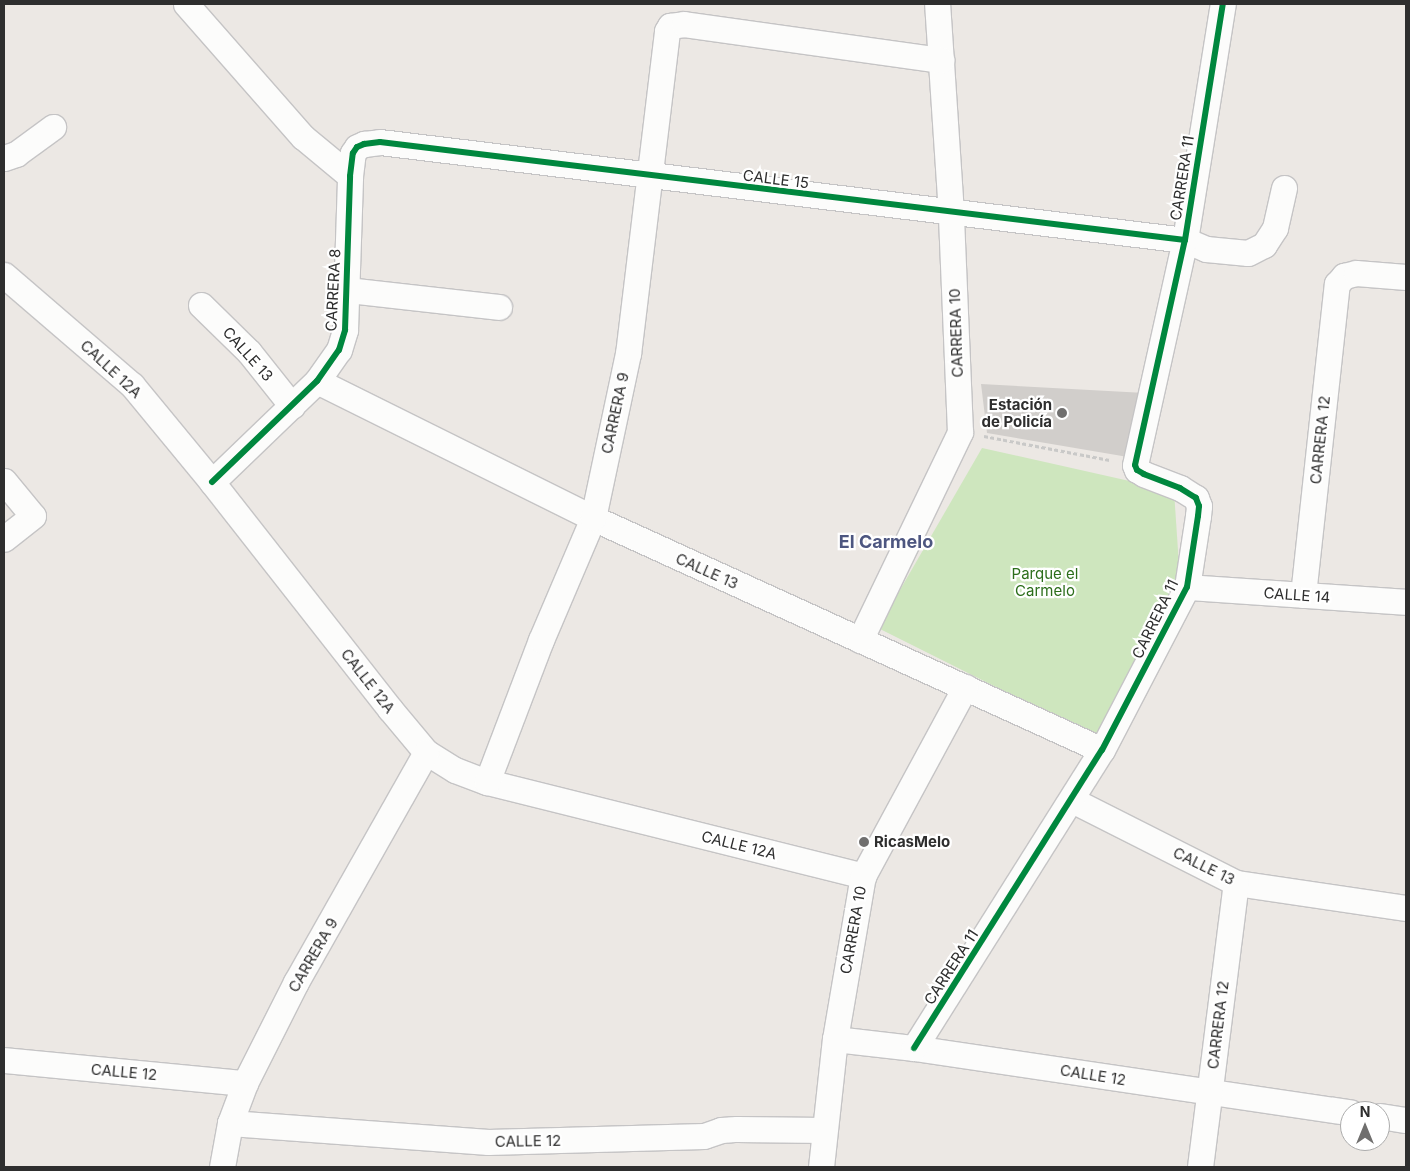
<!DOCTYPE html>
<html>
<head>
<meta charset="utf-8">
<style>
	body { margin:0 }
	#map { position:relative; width:1410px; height:1171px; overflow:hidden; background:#ece8e4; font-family:Inter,sans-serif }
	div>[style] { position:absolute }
	.green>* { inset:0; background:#cee6be }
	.building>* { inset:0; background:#d1cecb }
	.path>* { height:3px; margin-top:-1.5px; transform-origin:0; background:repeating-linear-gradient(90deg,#c9c9c8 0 4px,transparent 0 6.5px) }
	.roads { filter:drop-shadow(1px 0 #c5c4c5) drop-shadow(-1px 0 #c5c4c5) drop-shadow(0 1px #c5c4c5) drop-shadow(0 -1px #c5c4c5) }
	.minor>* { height:25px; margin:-12.5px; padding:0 12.5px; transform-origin:12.5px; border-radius:12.5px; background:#fcfcfb }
	.cycleway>* { height:6px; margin:-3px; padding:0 3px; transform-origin:3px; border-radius:3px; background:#00873e }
	.dots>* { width:14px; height:14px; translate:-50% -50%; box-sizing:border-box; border:2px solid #fff; border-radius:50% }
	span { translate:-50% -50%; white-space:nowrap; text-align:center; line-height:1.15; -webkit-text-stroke:4.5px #fff; paint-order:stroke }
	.street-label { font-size:15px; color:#2e2e2e }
	.poi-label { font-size:15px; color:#2e2e2e; font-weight:700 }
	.right { translate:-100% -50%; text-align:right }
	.left { translate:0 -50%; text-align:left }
	.park-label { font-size:15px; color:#2c6e1b }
	.quarter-label { font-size:18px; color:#4d5680; font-weight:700 }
	.frame { position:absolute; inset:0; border:5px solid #2e2e2e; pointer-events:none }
	.north { position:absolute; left:1340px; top:1101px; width:50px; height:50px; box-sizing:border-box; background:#fff; border:1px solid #ababab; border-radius:50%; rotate:0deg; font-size:14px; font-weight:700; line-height:20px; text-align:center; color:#2e2e2e }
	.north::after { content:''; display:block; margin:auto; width:18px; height:22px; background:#706f6e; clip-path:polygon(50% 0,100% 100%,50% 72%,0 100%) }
</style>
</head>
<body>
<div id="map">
	<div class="green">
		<div style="clip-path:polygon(982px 448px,1174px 491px,1180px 580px,1100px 739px,878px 628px)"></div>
	</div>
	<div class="building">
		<div style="clip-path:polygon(981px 384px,1145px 393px,1128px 457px,987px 433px)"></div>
	</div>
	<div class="path">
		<div style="left:984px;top:436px;width:128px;rotate:10.8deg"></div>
	</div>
	<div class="roads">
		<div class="minor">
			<div style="left:186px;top:4px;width:177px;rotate:48.7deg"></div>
			<div style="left:303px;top:137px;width:61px;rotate:39.7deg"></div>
			<div style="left:4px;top:158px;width:13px;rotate:-18deg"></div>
			<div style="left:16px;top:154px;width:46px;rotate:-36.1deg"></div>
			<div style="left:4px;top:275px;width:169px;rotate:40.7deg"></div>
			<div style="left:132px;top:385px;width:126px;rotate:50.5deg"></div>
			<div style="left:212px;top:482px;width:288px;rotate:51.9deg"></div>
			<div style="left:390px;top:709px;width:56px;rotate:50.1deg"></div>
			<div style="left:426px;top:752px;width:34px;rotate:32deg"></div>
			<div style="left:455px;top:770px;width:34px;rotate:21deg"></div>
			<div style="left:487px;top:782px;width:388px;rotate:14deg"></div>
			<div style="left:348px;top:290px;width:152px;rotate:6.4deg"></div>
			<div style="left:201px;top:305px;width:67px;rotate:44.4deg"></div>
			<div style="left:249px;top:352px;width:69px;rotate:51.5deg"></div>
			<div style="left:317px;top:381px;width:308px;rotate:26.4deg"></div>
			<div style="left:593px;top:518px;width:559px;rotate:24.5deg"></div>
			<div style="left:4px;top:481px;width:45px;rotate:50.4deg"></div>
			<div style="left:33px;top:516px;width:37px;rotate:142deg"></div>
			<div style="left:212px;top:482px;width:146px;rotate:-43.9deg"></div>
			<div style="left:317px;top:381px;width:38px;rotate:-55deg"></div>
			<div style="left:339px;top:350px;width:21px;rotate:-73deg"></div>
			<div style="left:345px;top:330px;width:154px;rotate:-88.1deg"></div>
			<div style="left:350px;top:176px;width:23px;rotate:-83deg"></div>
			<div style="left:353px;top:153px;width:7px;rotate:-56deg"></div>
			<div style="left:357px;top:147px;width:8px;rotate:-23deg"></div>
			<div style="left:364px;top:144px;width:16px;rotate:-7deg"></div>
			<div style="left:380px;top:142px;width:811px;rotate:6.94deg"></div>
			<div style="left:1185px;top:240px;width:23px;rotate:23deg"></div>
			<div style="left:1206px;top:249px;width:42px;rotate:5.4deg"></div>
			<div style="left:1248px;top:253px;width:18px;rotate:-27deg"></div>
			<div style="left:1264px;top:245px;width:20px;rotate:-57deg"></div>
			<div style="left:1275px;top:228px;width:41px;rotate:-77.3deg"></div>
			<div style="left:1187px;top:587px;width:220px;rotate:3.9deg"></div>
			<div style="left:1303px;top:595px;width:313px;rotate:-83.8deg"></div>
			<div style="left:1337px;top:284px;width:11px;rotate:-49deg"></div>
			<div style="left:1344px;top:276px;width:12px;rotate:-14deg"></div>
			<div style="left:1356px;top:273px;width:50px;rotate:4.6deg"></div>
			<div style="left:860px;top:640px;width:231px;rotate:-64.3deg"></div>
			<div style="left:960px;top:432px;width:219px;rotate:-92.4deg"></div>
			<div style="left:951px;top:213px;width:209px;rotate:-93.8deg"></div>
			<div style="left:487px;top:782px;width:152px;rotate:-69.2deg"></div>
			<div style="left:541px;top:640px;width:133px;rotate:-66.9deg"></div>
			<div style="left:593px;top:518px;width:168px;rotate:-78deg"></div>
			<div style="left:628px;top:354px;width:325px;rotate:-83.1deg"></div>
			<div style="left:667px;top:31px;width:6px;rotate:-59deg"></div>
			<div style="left:670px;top:26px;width:14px;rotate:-8deg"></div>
			<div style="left:684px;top:24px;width:260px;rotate:8deg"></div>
			<div style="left:1072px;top:800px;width:184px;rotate:26.8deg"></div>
			<div style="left:1236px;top:883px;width:172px;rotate:8.4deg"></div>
			<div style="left:835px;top:1039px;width:80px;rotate:6.5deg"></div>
			<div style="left:914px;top:1048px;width:441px;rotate:8.4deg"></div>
			<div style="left:914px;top:1048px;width:352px;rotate:-57.8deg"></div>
			<div style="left:1102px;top:750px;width:184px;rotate:-62.5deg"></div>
			<div style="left:1187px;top:587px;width:72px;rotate:-81.2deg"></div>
			<div style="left:1198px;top:516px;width:10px;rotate:-84deg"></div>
			<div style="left:1199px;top:506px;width:9px;rotate:-111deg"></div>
			<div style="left:1196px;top:498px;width:19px;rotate:-148deg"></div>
			<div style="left:1180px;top:488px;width:39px;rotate:-159deg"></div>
			<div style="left:1144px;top:474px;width:8px;rotate:-150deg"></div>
			<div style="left:1137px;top:470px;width:5px;rotate:-112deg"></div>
			<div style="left:1135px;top:465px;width:230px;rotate:-77.5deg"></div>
			<div style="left:1185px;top:240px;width:239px;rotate:-80.9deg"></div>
			<div style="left:4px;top:1060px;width:242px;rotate:5.5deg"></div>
			<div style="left:1380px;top:1116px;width:26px;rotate:9deg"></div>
			<div style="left:230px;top:1123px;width:259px;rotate:4.2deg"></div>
			<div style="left:488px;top:1142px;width:216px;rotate:-1.6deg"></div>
			<div style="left:704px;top:1136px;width:18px;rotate:-19deg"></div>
			<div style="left:721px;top:1130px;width:16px;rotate:-4deg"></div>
			<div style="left:737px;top:1129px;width:87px;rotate:0.7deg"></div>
			<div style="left:222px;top:1167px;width:45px;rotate:-79.7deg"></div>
			<div style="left:230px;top:1123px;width:43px;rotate:-69.4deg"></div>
			<div style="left:245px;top:1083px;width:113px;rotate:-63.2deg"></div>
			<div style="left:296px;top:982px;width:264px;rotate:-60.5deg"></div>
			<div style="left:821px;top:1167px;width:129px;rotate:-83.8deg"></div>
			<div style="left:835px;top:1039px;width:165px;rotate:-80.3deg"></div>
			<div style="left:863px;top:876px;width:215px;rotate:-61.6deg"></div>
			<div style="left:1200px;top:1167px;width:286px;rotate:-82.8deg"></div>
		</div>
	</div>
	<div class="cycleway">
		<div style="left:212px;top:482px;width:146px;rotate:-43.9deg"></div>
		<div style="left:317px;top:381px;width:38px;rotate:-55deg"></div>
		<div style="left:339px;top:350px;width:21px;rotate:-73deg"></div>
		<div style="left:345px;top:330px;width:154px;rotate:-88.1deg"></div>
		<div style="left:350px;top:176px;width:23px;rotate:-83deg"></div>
		<div style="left:353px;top:153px;width:7px;rotate:-56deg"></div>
		<div style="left:357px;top:147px;width:8px;rotate:-23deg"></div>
		<div style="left:364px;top:144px;width:16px;rotate:-7deg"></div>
		<div style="left:380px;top:142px;width:811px;rotate:6.94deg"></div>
		<div style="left:914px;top:1048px;width:352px;rotate:-57.8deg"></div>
		<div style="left:1102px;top:750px;width:184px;rotate:-62.5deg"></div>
		<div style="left:1187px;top:587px;width:72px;rotate:-81.2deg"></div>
		<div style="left:1198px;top:516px;width:10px;rotate:-84deg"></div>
		<div style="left:1199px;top:506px;width:9px;rotate:-111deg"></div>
		<div style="left:1196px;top:498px;width:19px;rotate:-148deg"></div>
		<div style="left:1180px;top:488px;width:39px;rotate:-159deg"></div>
		<div style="left:1144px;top:474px;width:8px;rotate:-150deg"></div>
		<div style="left:1137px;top:470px;width:5px;rotate:-112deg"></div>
		<div style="left:1135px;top:465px;width:230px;rotate:-77.5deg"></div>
		<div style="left:1185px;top:240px;width:239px;rotate:-80.9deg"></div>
	</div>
	<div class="dots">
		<div style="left:1062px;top:413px;background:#706f6e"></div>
		<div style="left:864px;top:842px;background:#706f6e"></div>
	</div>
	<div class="street-label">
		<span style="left:1182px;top:178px;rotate:-81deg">CARRERA 11</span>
		<span style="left:776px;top:179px;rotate:7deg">CALLE 15</span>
		<span style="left:333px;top:290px;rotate:-87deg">CARRERA 8</span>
		<span style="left:956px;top:333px;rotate:-92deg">CARRERA 10</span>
		<span style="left:248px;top:354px;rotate:48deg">CALLE 13</span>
		<span style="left:111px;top:369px;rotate:43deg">CALLE 12A</span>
		<span style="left:615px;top:413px;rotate:-78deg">CARRERA 9</span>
		<span style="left:1320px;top:440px;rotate:-84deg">CARRERA 12</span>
		<span style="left:707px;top:571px;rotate:24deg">CALLE 13</span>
		<span style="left:1297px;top:595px;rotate:4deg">CALLE 14</span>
		<span style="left:1155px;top:619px;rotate:-64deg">CARRERA 11</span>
		<span style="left:368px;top:681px;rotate:52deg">CALLE 12A</span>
		<span style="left:739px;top:845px;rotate:14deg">CALLE 12A</span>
		<span style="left:1204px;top:866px;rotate:26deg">CALLE 13</span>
		<span style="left:853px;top:930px;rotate:-80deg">CARRERA 10</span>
		<span style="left:313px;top:955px;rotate:-60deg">CARRERA 9</span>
		<span style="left:951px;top:967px;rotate:-57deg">CARRERA 11</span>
		<span style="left:1218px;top:1025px;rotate:-83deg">CARRERA 12</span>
		<span style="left:124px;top:1072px;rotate:5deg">CALLE 12</span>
		<span style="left:1093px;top:1075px;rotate:9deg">CALLE 12</span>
		<span style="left:528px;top:1141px;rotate:-1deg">CALLE 12</span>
	</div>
	<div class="poi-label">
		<span class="right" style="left:1052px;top:413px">Estación<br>de Policía</span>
		<span class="left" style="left:874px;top:842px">RicasMelo</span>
	</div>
	<div class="park-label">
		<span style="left:1045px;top:582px">Parque el<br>Carmelo</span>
	</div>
	<div class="quarter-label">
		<span style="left:886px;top:542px">El Carmelo</span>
	</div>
	<div class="frame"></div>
	<div class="north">N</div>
</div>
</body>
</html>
